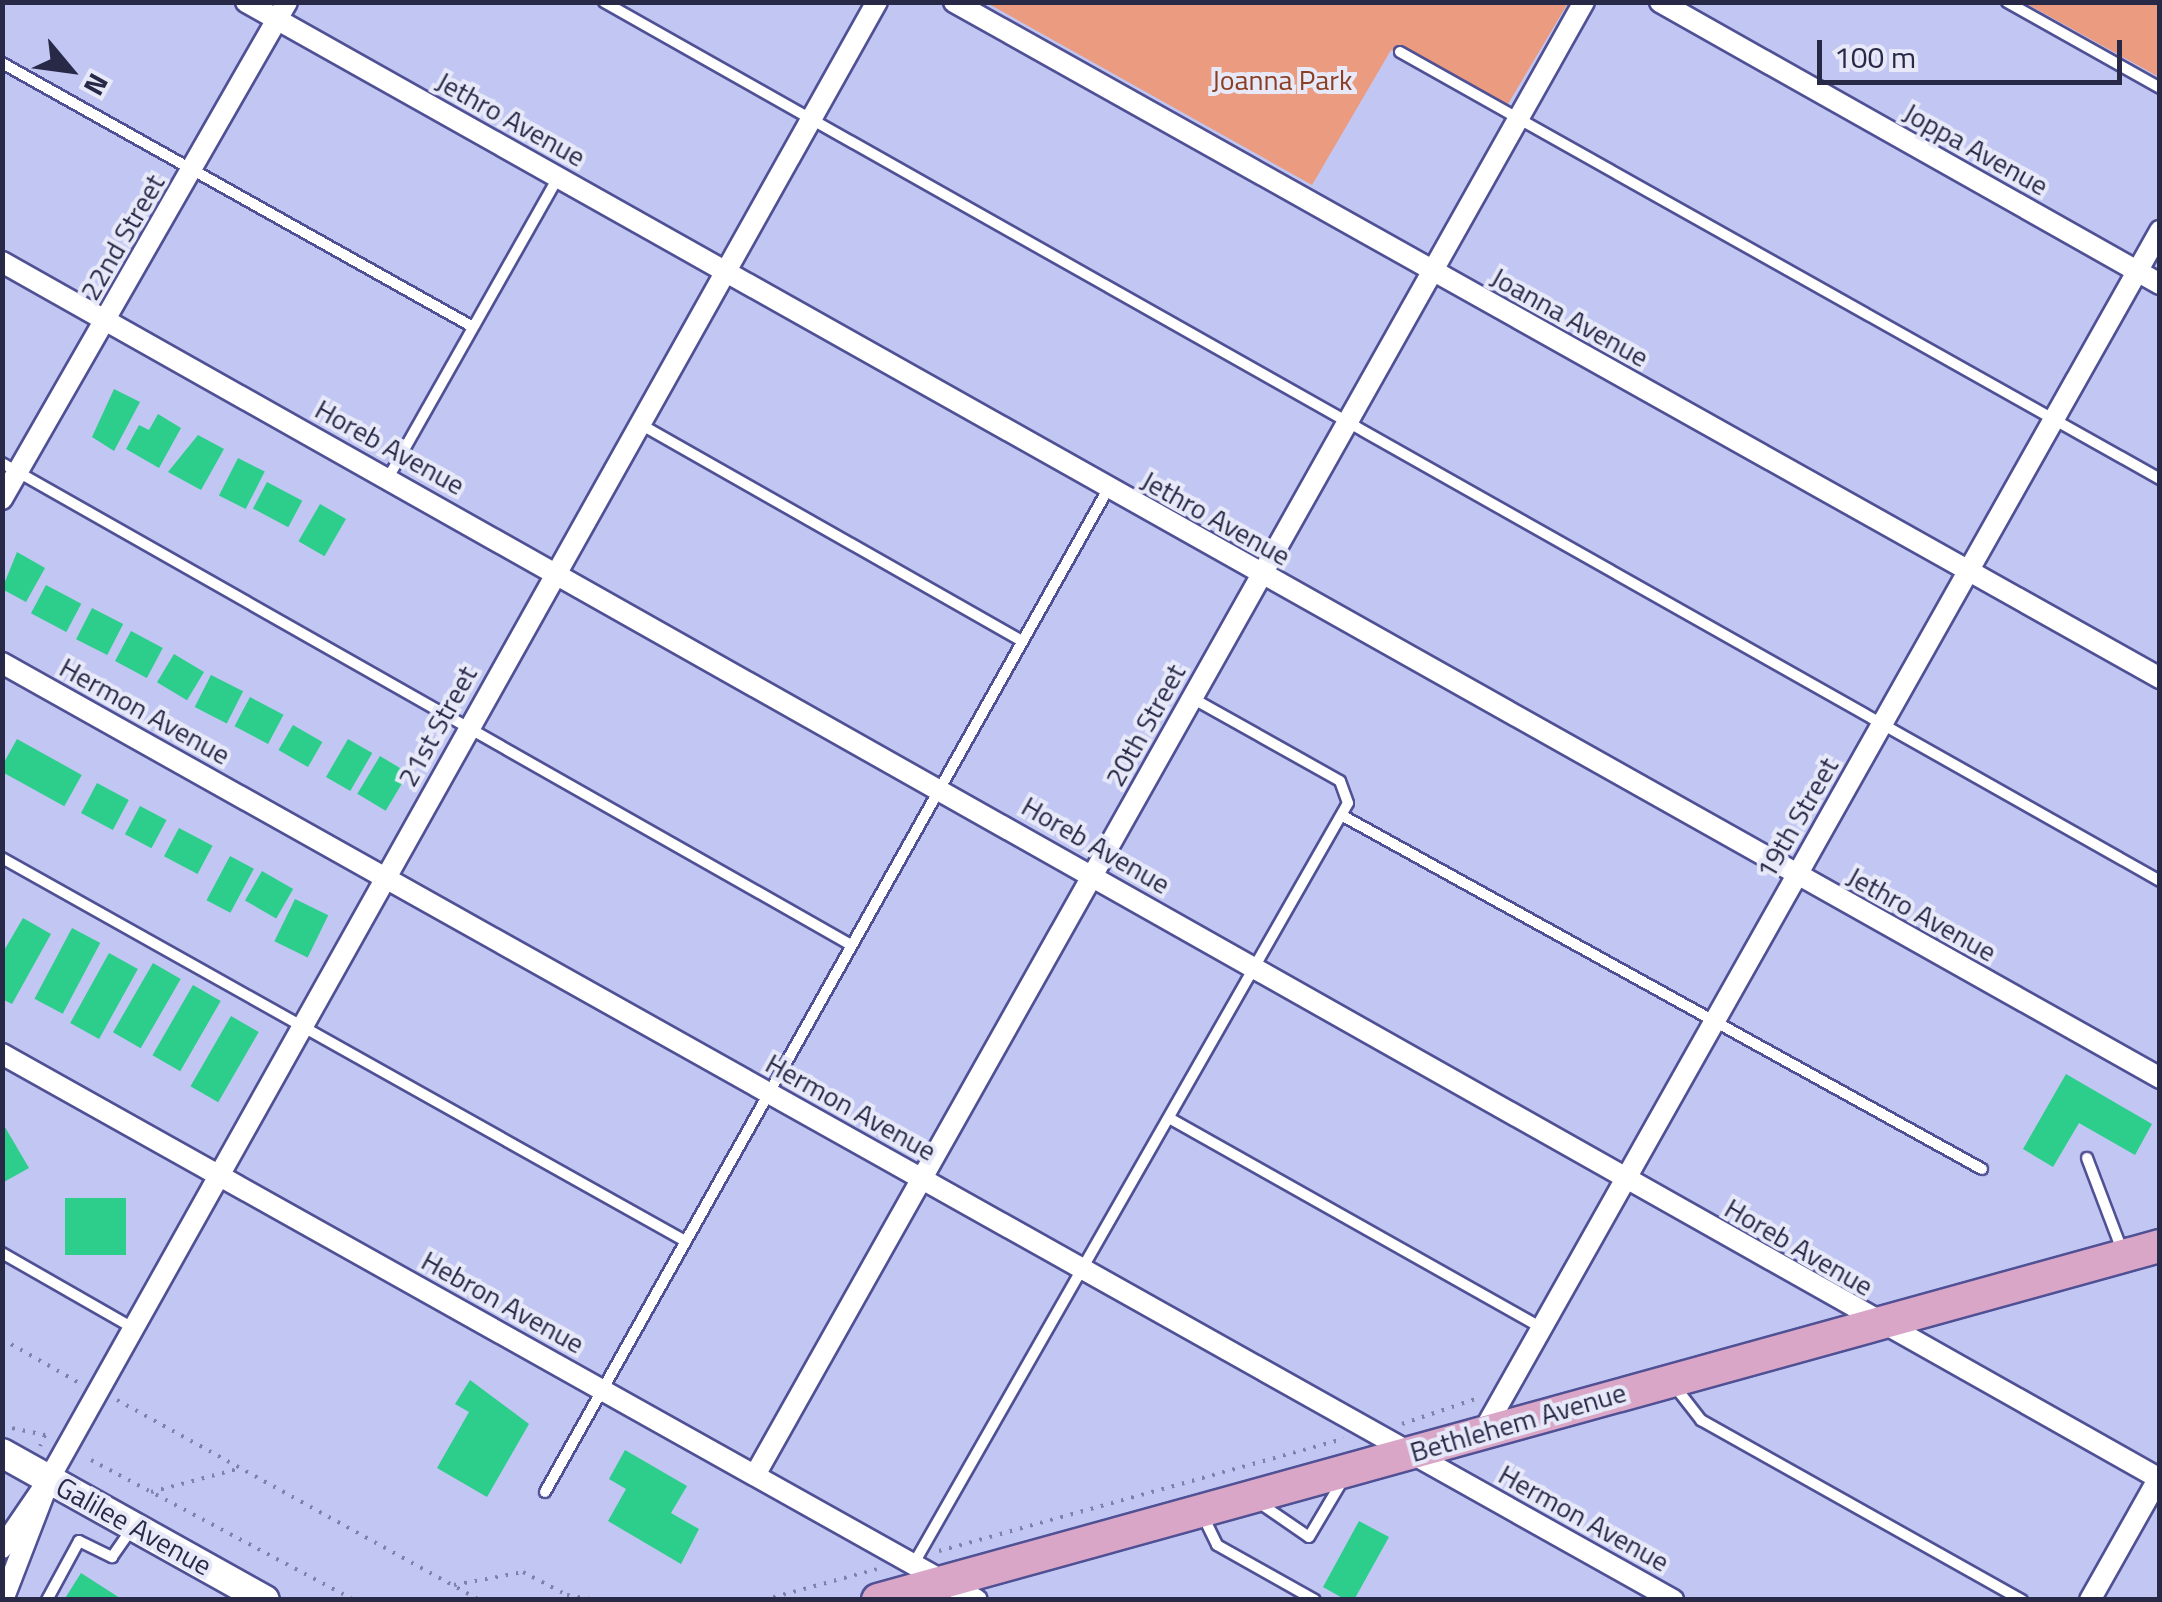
<!DOCTYPE html>
<html>
<head>
<meta charset="utf-8">
<style>
	body { margin:0 }
	#map { position:relative; width:2162px; height:1602px; overflow:hidden; background:#c1c6f3; font-family:"Titillium Web",sans-serif }
	div>[style] { position:absolute }
	.green>* { inset:0; background:#eb9b7f }
	.building>* { inset:0; background:#2dcd8c; transform-origin:0 0 }
	.path>* { height:4px; margin-top:-2px; transform-origin:0; background:repeating-linear-gradient(90deg,#7f82a8 0 2.5px,transparent 0 10.5px) }
	.roads { filter:drop-shadow(2px 0 #4f5194) drop-shadow(-2px 0 #4f5194) drop-shadow(0 2px #4f5194) drop-shadow(0 -2px #4f5194) }
	.lane>* { height:10px; margin:-5px; padding:0 5px; transform-origin:5px; border-radius:5px; background:#fff }
	.street>* { height:20px; margin:-10px; padding:0 10px; transform-origin:10px; border-radius:10px; background:#fff }
	.secondary>* { height:28px; margin:-14px; padding:0 14px; transform-origin:14px; border-radius:14px; background:#fff }
	.primary>* { height:32px; margin:-16px; padding:0 16px; transform-origin:16px; border-radius:16px; background:#d9a6c8 }
	span { translate:-50% -50%; white-space:nowrap; text-align:center; line-height:1.15; -webkit-text-stroke:8px #e7e9f9; paint-order:stroke }
	.park-label { font-size:28px; color:#8b3e21 }
	.street-label { font-size:28px; color:#282947 }
	.frame { position:absolute; inset:0; border:5px solid #282947; pointer-events:none }
	.north { position:absolute; left:20px; top:20px; width:100px; height:100px; -webkit-text-stroke:8px #e7e9f9; paint-order:stroke; rotate:119deg; font-size:28px; font-weight:700; line-height:40px; text-align:center; color:#282947 }
	.north::after { content:''; display:block; margin:auto; width:35px; height:45px; background:#282947; clip-path:polygon(50% 0,100% 100%,50% 72%,0 100%) }
	.scale { position:absolute; left:1817px; top:40px; width:305px; height:45px; box-sizing:border-box; border:5px solid #282947; border-top:0; padding-left:12px; font-size:30px; line-height:35px; white-space:nowrap; color:#282947; -webkit-text-stroke:8px #e7e9f9; paint-order:stroke }
</style>
</head>
<body>
<div id="map">
	<div class="green">
		<div style="clip-path:polygon(987px 3px,1568px 3px,1505px 109px,1391px 50px,1312px 185px)"></div>
		<div style="clip-path:polygon(2025px 3px,2159px 3px,2159px 77px)"></div>
	</div>
	<div class="building">
		<div style="clip-path:polygon(114px 389px,140px 402px,114px 451px,92px 437px)"></div>
		<div style="clip-path:polygon(158px 414px,181px 428px,159px 468px,126px 449px,139px 425px,149px 430px)"></div>
		<div style="clip-path:polygon(198px 435px,224px 449px,201px 490px,168px 472px)"></div>
		<div style="left:238px;top:458px;width:30px;height:42px;rotate:27deg"></div>
		<div style="left:267px;top:482px;width:40px;height:30px;rotate:28deg"></div>
		<div style="left:320px;top:504px;width:30px;height:43px;rotate:30deg"></div>
		<div style="clip-path:polygon(17px 552px,45px 568px,26px 602px,2px 589px)"></div>
		<div style="left:46px;top:585px;width:40px;height:32px;rotate:28deg"></div>
		<div style="left:92px;top:608px;width:35px;height:35px;rotate:27deg"></div>
		<div style="left:131px;top:631px;width:36px;height:34px;rotate:28deg"></div>
		<div style="left:174px;top:654px;width:35px;height:33px;rotate:31deg"></div>
		<div style="left:211px;top:675px;width:36px;height:36px;rotate:27deg"></div>
		<div style="left:250px;top:697px;width:38px;height:33px;rotate:28deg"></div>
		<div style="left:293px;top:725px;width:34px;height:29px;rotate:30deg"></div>
		<div style="left:17px;top:739px;width:74px;height:36px;rotate:29deg"></div>
		<div style="left:348px;top:739px;width:28px;height:44px;rotate:30deg"></div>
		<div style="left:380px;top:756px;width:33px;height:44px;rotate:31deg"></div>
		<div style="left:97px;top:783px;width:36px;height:34px;rotate:28deg"></div>
		<div style="left:140px;top:806px;width:30px;height:32px;rotate:28deg"></div>
		<div style="left:179px;top:828px;width:38px;height:32px;rotate:28deg"></div>
		<div style="left:230px;top:856px;width:27px;height:50px;rotate:28deg"></div>
		<div style="left:262px;top:871px;width:36px;height:34px;rotate:30deg"></div>
		<div style="left:295px;top:899px;width:37px;height:47px;rotate:26deg"></div>
		<div style="clip-path:polygon(23px 918px,51px 934px,12px 1004px,2px 999px,2px 954px)"></div>
		<div style="left:72px;top:928px;width:32px;height:80px;rotate:28deg"></div>
		<div style="left:109px;top:953px;width:33px;height:80px;rotate:29deg"></div>
		<div style="left:153px;top:963px;width:32px;height:80px;rotate:30deg"></div>
		<div style="left:193px;top:985px;width:32px;height:81px;rotate:30deg"></div>
		<div style="left:231px;top:1016px;width:32px;height:81px;rotate:30deg"></div>
		<div style="clip-path:polygon(2066px 1074px,2152px 1124px,2135px 1155px,2079px 1123px,2053px 1167px,2023px 1149px)"></div>
		<div style="clip-path:polygon(2px 1122px,29px 1168px,2px 1183px)"></div>
		<div style="left:126px;top:1198px;width:57px;height:61px;rotate:90deg"></div>
		<div style="clip-path:polygon(470px 1380px,529px 1424px,487px 1497px,437px 1468px,469px 1412px,455px 1404px)"></div>
		<div style="clip-path:polygon(625px 1450px,687px 1486px,671px 1513px,699px 1529px,681px 1564px,608px 1521px,626px 1489px,609px 1479px)"></div>
		<div style="clip-path:polygon(1359px 1521px,1389px 1537px,1354px 1600px,1346px 1600px,1323px 1587px)"></div>
		<div style="clip-path:polygon(81px 1573px,123px 1600px,64px 1600px)"></div>
	</div>
	<div class="path">
		<div style="left:2px;top:1339px;width:91px;rotate:29.7deg"></div>
		<div style="left:117px;top:1400px;width:414px;rotate:28.9deg"></div>
		<div style="left:1402px;top:1424px;width:80px;rotate:-18.9deg"></div>
		<div style="left:2px;top:1426px;width:44px;rotate:11.8deg"></div>
		<div style="left:45px;top:1435px;width:12px;rotate:114deg"></div>
		<div style="left:91px;top:1460px;width:298px;rotate:28deg"></div>
		<div style="left:151px;top:1492px;width:93px;rotate:-14.9deg"></div>
		<div style="left:939px;top:1551px;width:420px;rotate:-15.5deg"></div>
		<div style="left:454px;top:1585px;width:70px;rotate:-10.7deg"></div>
		<div style="left:523px;top:1572px;width:50px;rotate:27.6deg"></div>
		<div style="left:567px;top:1595px;width:29px;rotate:10deg"></div>
		<div style="left:763px;top:1600px;width:118px;rotate:-15.2deg"></div>
	</div>
	<div class="roads">
		<div class="lane">
			<div style="left:604px;top:2px;width:1787px;rotate:29.46deg"></div>
			<div style="left:2007px;top:2px;width:176px;rotate:29.3deg"></div>
			<div style="left:1400px;top:52px;width:872px;rotate:29.33deg"></div>
			<div style="left:2px;top:63px;width:540px;rotate:29.27deg"></div>
			<div style="left:640px;top:424px;width:439px;rotate:29.6deg"></div>
			<div style="left:2px;top:463px;width:976px;rotate:29.58deg"></div>
			<div style="left:388px;top:478px;width:346px;rotate:-60.5deg"></div>
			<div style="left:1343px;top:816px;width:730px;rotate:28.92deg"></div>
			<div style="left:2px;top:858px;width:783px;rotate:29.28deg"></div>
			<div style="left:1171px;top:1119px;width:424px;rotate:29.4deg"></div>
			<div style="left:2087px;top:1158px;width:98px;rotate:69.2deg"></div>
			<div style="left:2px;top:1253px;width:151px;rotate:29.8deg"></div>
			<div style="left:1673px;top:1384px;width:46px;rotate:52.1deg"></div>
			<div style="left:1701px;top:1420px;width:368px;rotate:29.3deg"></div>
			<div style="left:545px;top:1492px;width:1150px;rotate:-60.69deg"></div>
			<div style="left:1261px;top:1504px;width:58px;rotate:34.5deg"></div>
			<div style="left:1309px;top:1537px;width:69px;rotate:-59.3deg"></div>
			<div style="left:1203px;top:1516px;width:32px;rotate:64deg"></div>
			<div style="left:1217px;top:1545px;width:112px;rotate:29.3deg"></div>
			<div style="left:913px;top:1565px;width:877px;rotate:-60.28deg"></div>
			<div style="left:1348px;top:803px;width:23px;rotate:-110deg"></div>
			<div style="left:1340px;top:781px;width:170px;rotate:-150.7deg"></div>
			<div style="left:47px;top:1600px;width:67px;rotate:-61.5deg"></div>
			<div style="left:79px;top:1541px;width:37px;rotate:26deg"></div>
			<div style="left:112px;top:1557px;width:37px;rotate:-55deg"></div>
		</div>
		<div class="street">
			<div style="left:246px;top:2px;width:2196px;rotate:29.34deg"></div>
			<div style="left:954px;top:2px;width:1383px;rotate:29.27deg"></div>
			<div style="left:1660px;top:2px;width:574px;rotate:29.42deg"></div>
			<div style="left:2px;top:262px;width:2478px;rotate:29.42deg"></div>
			<div style="left:2px;top:499px;width:573px;rotate:-60.17deg"></div>
			<div style="left:2px;top:663px;width:1916px;rotate:29.28deg"></div>
			<div style="left:2px;top:1054px;width:1117px;rotate:29.25deg"></div>
			<div style="left:1483px;top:1432px;width:1379px;rotate:-60.59deg"></div>
			<div style="left:755px;top:1475px;width:1690px;rotate:-60.63deg"></div>
			<div style="left:2px;top:1548px;width:83px;rotate:-55.7deg"></div>
			<div style="left:49px;top:1479px;width:1693px;rotate:-60.73deg"></div>
			<div style="left:3px;top:1600px;width:122px;rotate:-68.9deg"></div>
			<div style="left:2090px;top:1600px;width:142px;rotate:-60.6deg"></div>
		</div>
		<div class="secondary">
			<div style="left:2px;top:1453px;width:301px;rotate:29.2deg"></div>
		</div>
		<div class="primary">
			<div style="left:878px;top:1600px;width:1330px;rotate:-15.44deg"></div>
		</div>
	</div>
	<div class="park-label">
		<span style="left:1282px;top:80px">Joanna Park</span>
	</div>
	<div class="street-label">
		<span style="left:511px;top:119px;rotate:29deg">Jethro Avenue</span>
		<span style="left:1976px;top:149px;rotate:29deg">Joppa Avenue</span>
		<span style="left:122px;top:237px;rotate:-60deg">22nd Street</span>
		<span style="left:1570px;top:317px;rotate:29deg">Joanna Avenue</span>
		<span style="left:390px;top:447px;rotate:29deg">Horeb Avenue</span>
		<span style="left:1216px;top:518px;rotate:29deg">Jethro Avenue</span>
		<span style="left:145px;top:711px;rotate:29deg">Hermon Avenue</span>
		<span style="left:1145px;top:725px;rotate:-61deg">20th Street</span>
		<span style="left:437px;top:726px;rotate:-61deg">21st Street</span>
		<span style="left:1797px;top:818px;rotate:-60deg">19th Street</span>
		<span style="left:1096px;top:845px;rotate:30deg">Horeb Avenue</span>
		<span style="left:1922px;top:914px;rotate:29deg">Jethro Avenue</span>
		<span style="left:851px;top:1107px;rotate:29deg">Hermon Avenue</span>
		<span style="left:1799px;top:1247px;rotate:30deg">Horeb Avenue</span>
		<span style="left:503px;top:1302px;rotate:29deg">Hebron Avenue</span>
		<span style="left:1518px;top:1422px;rotate:-16deg">Bethlehem Avenue</span>
		<span style="left:1584px;top:1518px;rotate:29deg">Hermon Avenue</span>
		<span style="left:134px;top:1526px;rotate:29deg">Galilee Avenue</span>
	</div>
	<div class="frame"></div>
	<div class="north">N</div>
	<div class="scale">100 m</div>
</div>
</body>
</html>
